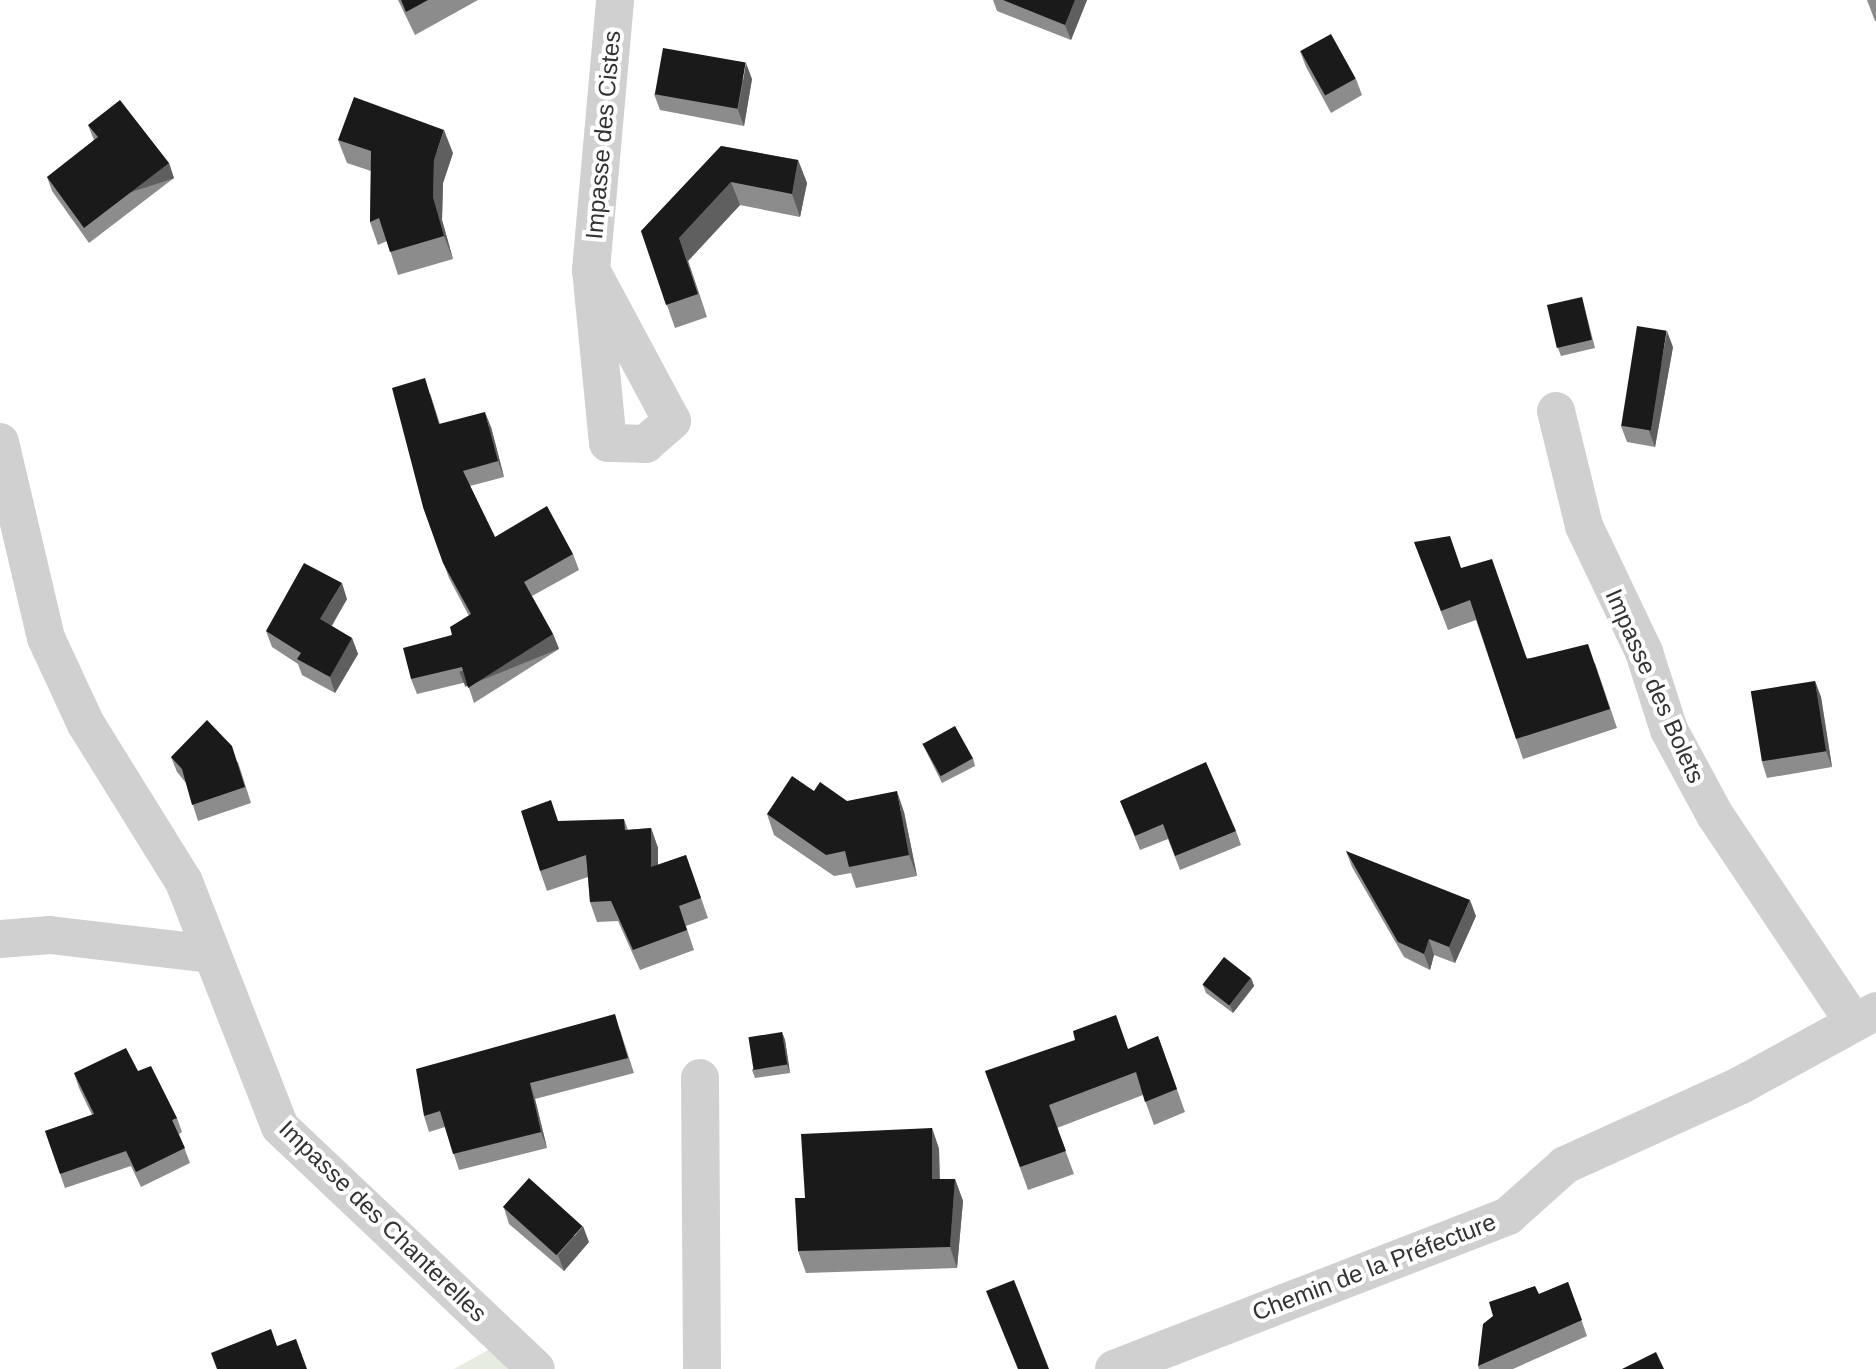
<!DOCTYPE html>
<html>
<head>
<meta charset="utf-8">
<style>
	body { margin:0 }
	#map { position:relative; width:1876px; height:1369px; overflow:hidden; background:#fff; font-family:Arial,sans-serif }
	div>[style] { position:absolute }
	.green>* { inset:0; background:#e6ecdf }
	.minor>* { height:38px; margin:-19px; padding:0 19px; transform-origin:19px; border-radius:19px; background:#d0d0d0 }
	.wall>* { inset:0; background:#8c8c8c }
	.shaded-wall>* { inset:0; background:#5f5f5f; transform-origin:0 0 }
	.building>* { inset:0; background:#1a1a1a; transform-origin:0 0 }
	span { translate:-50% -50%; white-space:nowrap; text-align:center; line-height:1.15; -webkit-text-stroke:8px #fff; paint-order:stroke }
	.street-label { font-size:24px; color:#333 }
</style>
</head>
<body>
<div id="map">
	<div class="green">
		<div style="clip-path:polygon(499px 1344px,517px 1369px,454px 1369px)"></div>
	</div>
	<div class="minor">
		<div style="left:591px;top:270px;width:171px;rotate:61.8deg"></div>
		<div style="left:672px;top:421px;width:35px;rotate:139deg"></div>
		<div style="left:646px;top:444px;width:38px;rotate:-178deg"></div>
		<div style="left:608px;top:443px;width:174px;rotate:-95.6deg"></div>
		<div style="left:591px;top:270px;width:271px;rotate:-84.9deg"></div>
		<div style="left:1556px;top:411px;width:118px;rotate:76.3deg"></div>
		<div style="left:1584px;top:526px;width:140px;rotate:64.5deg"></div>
		<div style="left:1644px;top:652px;width:82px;rotate:72.2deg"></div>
		<div style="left:1669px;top:730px;width:97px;rotate:61.6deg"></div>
		<div style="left:1715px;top:815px;width:248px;rotate:56.2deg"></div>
		<div style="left:0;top:442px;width:201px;rotate:76.8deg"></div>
		<div style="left:46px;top:638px;width:95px;rotate:65.1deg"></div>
		<div style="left:86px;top:724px;width:186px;rotate:58.2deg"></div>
		<div style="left:184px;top:882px;width:263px;rotate:68.6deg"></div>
		<div style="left:280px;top:1127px;width:352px;rotate:43.4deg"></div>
		<div style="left:0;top:939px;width:50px;rotate:-4.6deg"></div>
		<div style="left:50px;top:935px;width:163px;rotate:6.7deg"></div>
		<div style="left:700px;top:1078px;width:291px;rotate:89.6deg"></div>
		<div style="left:1114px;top:1369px;width:423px;rotate:-21.2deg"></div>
		<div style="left:1508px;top:1216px;width:76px;rotate:-41.8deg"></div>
		<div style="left:1565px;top:1165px;width:193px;rotate:-24.4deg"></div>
		<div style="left:1741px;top:1085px;width:154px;rotate:-28.7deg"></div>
	</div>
	<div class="wall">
		<div style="clip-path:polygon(398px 0,478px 0,415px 35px)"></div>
		<div style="clip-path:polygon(993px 0,1087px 0,1071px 40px,997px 11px)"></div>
		<div style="clip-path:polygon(1867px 0,1876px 0,1876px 21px,1875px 21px)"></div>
		<div style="clip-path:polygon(1300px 51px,1356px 79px,1362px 95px,1331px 113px,1306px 67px)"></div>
		<div style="clip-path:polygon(752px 79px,744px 126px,660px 110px,654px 94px)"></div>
		<div style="clip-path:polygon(88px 125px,169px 163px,174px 178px,89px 243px,52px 191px,47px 177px,94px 140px)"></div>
		<div style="clip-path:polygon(338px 140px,453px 153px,443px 183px,442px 220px,453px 259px,398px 275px,387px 241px,378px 245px,370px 222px,371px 171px,347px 163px)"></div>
		<div style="clip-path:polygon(721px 146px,798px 160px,807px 183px,800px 217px,740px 205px,688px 261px,707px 317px,675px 328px,641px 231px)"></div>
		<div style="clip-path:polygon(1582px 297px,1595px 348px,1561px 356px,1558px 348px)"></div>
		<div style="clip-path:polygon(1673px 347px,1655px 447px,1627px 442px,1621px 426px)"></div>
		<div style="clip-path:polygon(430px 393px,440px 424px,491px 427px,504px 477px,470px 486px,495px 537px,573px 554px,579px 570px,532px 596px,553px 634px,559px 649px,474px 703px,467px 682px,417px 694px,411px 679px,469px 616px,449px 578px,423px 507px)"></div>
		<div style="clip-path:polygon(1414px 542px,1461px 568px,1527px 658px,1595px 663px,1617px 728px,1523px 759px,1476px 620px,1448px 630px)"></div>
		<div style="clip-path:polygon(347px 599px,332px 626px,352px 638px,358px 654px,335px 693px,302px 675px,298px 664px,272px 647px,266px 631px)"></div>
		<div style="clip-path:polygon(1815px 681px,1821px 697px,1832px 767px,1767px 778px,1762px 762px)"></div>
		<div style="clip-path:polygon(922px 743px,973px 758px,975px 766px,942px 783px)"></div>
		<div style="clip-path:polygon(171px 757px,238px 762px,251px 803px,198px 821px,186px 783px,177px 772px)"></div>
		<div style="clip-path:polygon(814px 791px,847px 801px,904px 812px,917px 876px,856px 888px,851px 873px,834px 876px,774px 835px,767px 814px)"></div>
		<div style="clip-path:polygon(1120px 801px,1236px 831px,1241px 845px,1180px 870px,1168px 839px,1140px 850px)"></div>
		<div style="clip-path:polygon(624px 819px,628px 830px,651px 828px,658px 848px,658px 865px,686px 855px,708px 918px,686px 926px,694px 950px,640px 970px,618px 921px,597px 922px,590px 902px,588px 877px,547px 891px,540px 871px)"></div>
		<div style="clip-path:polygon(1346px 851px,1476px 916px,1455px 963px,1434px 955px,1430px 970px,1404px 957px,1352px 867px)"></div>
		<div style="clip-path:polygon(1251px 978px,1254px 986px,1233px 1013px,1206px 993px,1203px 985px)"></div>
		<div style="clip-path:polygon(620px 1030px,634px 1073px,535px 1099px,547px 1148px,459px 1170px,445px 1127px,429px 1132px,424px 1116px)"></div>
		<div style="clip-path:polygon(782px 1032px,785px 1040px,790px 1073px,755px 1078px,752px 1070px)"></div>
		<div style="clip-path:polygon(1158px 1036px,1185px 1112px,1154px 1125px,1143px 1095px,1057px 1128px,1074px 1174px,1028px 1190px,985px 1071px,1129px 1049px)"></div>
		<div style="clip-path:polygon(138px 1071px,177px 1118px,182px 1132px,179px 1134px,190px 1163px,141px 1187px,131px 1166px,65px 1188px,45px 1131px,92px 1115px,79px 1088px,74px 1073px)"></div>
		<div style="clip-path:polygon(932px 1128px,939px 1149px,940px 1179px,955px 1179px,963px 1201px,957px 1268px,806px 1273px,798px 1251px,805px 1198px)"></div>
		<div style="clip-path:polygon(504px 1208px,589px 1242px,564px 1271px,509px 1224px)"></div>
		<div style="clip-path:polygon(1568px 1282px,1587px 1336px,1513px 1369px,1479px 1369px,1478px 1366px,1539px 1294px)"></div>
	</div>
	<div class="shaded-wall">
		<div style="clip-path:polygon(1075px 0,1087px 0,1071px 40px,1065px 25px)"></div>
		<div style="clip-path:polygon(746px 63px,752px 79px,744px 126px,738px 110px)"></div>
		<div style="clip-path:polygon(444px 130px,453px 153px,443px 183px,442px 220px,453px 259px,444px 236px,433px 197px,434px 160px)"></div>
		<div style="clip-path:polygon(798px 160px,807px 183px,800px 217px,792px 194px)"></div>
		<div style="left:169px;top:163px;width:16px;height:107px;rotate:72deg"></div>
		<div style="clip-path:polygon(731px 182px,740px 205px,688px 261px,707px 317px,679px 238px)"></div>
		<div style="clip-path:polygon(1667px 331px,1673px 347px,1655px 447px,1649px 431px)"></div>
		<div style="clip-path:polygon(485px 412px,491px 427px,504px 477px,498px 461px)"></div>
		<div style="clip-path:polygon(342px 583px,347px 599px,326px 635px,320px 619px)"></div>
		<div style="left:553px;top:634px;width:16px;height:101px;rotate:68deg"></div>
		<div style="clip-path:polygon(352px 638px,358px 654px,335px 693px,330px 677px)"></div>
		<div style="clip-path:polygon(1815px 681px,1821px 697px,1832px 767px,1826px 751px)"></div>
		<div style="clip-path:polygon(897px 791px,904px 812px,917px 876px,909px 855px)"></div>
		<div style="clip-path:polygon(651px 828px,658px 848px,658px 887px,651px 867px)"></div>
		<div style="clip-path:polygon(1470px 900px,1476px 916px,1455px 963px,1449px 947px)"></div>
		<div style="clip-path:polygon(1429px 939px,1434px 955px,1430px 970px,1424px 954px)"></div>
		<div style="clip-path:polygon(1251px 978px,1254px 986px,1233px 1013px,1230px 1005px)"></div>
		<div style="clip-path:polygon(782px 1032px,785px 1040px,790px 1073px,787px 1065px)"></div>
		<div style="clip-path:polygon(530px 1083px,535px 1099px,547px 1148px,541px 1132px)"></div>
		<div style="clip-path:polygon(932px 1128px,939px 1149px,940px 1201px,932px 1179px)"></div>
		<div style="clip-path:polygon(955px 1179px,963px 1201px,957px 1268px,950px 1247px)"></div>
		<div style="clip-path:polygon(583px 1226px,589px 1242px,564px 1271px,558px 1255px)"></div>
	</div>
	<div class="building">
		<div style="clip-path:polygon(401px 0,428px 0,406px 12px)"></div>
		<div style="clip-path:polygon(1003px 0,1075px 0,1065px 25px)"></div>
		<div style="left:1331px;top:34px;width:51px;height:35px;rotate:61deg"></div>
		<div style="left:663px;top:48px;width:84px;height:47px;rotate:10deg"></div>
		<div style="clip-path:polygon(354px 97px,444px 130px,434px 160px,433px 197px,444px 236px,390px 252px,379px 218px,370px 222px,371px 151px,338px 140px)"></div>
		<div style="clip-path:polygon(120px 100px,169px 163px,84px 228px,47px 177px,98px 137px,88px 125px)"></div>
		<div style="clip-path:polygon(721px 146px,798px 160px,792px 194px,731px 182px,679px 238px,698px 294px,666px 305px,641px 231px)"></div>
		<div style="left:1582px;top:297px;width:44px;height:36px;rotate:77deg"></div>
		<div style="left:1637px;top:326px;width:30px;height:101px;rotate:9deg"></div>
		<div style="clip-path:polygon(425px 378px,439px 424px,485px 412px,498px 461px,463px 471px,495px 537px,547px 506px,573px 554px,524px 582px,553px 634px,468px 688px,462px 667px,411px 679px,403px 648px,452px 635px,450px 627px,471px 614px,443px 563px,423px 507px,392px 388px)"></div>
		<div style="clip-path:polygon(1450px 536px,1461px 568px,1492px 559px,1527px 659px,1588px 644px,1610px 709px,1516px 739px,1470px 600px,1441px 611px,1414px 542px)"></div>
		<div style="clip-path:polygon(304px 563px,342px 583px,320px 619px,352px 638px,330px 677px,297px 659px,301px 653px,266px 631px)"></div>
		<div style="left:1815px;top:681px;width:71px;height:65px;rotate:81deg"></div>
		<div style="clip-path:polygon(207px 720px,232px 746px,245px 787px,192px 805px,182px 769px,171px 757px)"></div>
		<div style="left:955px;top:726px;width:37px;height:37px;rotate:61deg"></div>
		<div style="clip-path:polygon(1206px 762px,1236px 831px,1175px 856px,1163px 824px,1135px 836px,1120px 801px)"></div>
		<div style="clip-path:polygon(792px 776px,814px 791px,820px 782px,847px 801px,897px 791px,909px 855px,849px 867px,845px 851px,826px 855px,767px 814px)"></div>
		<div style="clip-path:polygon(551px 800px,558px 821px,624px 819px,625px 830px,651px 828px,651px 867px,686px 855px,701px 898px,679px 906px,687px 930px,633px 950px,611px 901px,590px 902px,586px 855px,540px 871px,521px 811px)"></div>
		<div style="clip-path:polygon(1346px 851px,1470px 900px,1449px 947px,1429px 939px,1424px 954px,1398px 942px)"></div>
		<div style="left:1224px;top:957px;width:34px;height:35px;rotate:38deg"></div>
		<div style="clip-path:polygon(615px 1014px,628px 1058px,530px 1083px,541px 1132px,453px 1154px,440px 1111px,424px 1116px,416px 1069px)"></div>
		<div style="clip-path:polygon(1116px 1015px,1128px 1049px,1158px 1036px,1177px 1089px,1145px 1102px,1136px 1072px,1049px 1105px,1066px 1151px,1020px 1167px,985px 1071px,1075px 1040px,1073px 1031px)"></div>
		<div style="left:782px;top:1032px;width:33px;height:34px;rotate:81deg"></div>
		<div style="clip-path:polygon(126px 1048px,138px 1071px,151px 1066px,177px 1118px,172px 1120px,185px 1148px,136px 1172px,126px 1151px,60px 1174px,45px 1131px,94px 1114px,74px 1073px)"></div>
		<div style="clip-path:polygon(932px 1128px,932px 1179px,955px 1179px,950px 1247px,798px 1251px,795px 1198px,805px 1198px,801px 1134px)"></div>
		<div style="left:529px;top:1178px;width:72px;height:39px;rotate:42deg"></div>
		<div style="clip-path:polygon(1014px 1280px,1049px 1369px,1018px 1369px,986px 1291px)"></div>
		<div style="clip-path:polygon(1568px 1282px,1582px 1320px,1478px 1366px,1483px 1324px,1493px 1316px,1489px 1302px,1535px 1286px,1539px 1294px)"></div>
		<div style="clip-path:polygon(271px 1329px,277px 1346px,296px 1339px,307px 1369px,217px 1369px,211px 1353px)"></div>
		<div style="clip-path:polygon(1656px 1352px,1664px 1369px,1622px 1369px)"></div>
	</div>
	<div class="street-label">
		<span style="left:603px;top:135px;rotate:-85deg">Impasse des Cistes</span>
		<span style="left:1655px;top:686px;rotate:66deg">Impasse des Bolets</span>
		<span style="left:383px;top:1221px;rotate:44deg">Impasse des Chanterelles</span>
		<span style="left:1374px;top:1267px;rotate:-21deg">Chemin de la Préfecture</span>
	</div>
</div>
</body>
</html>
